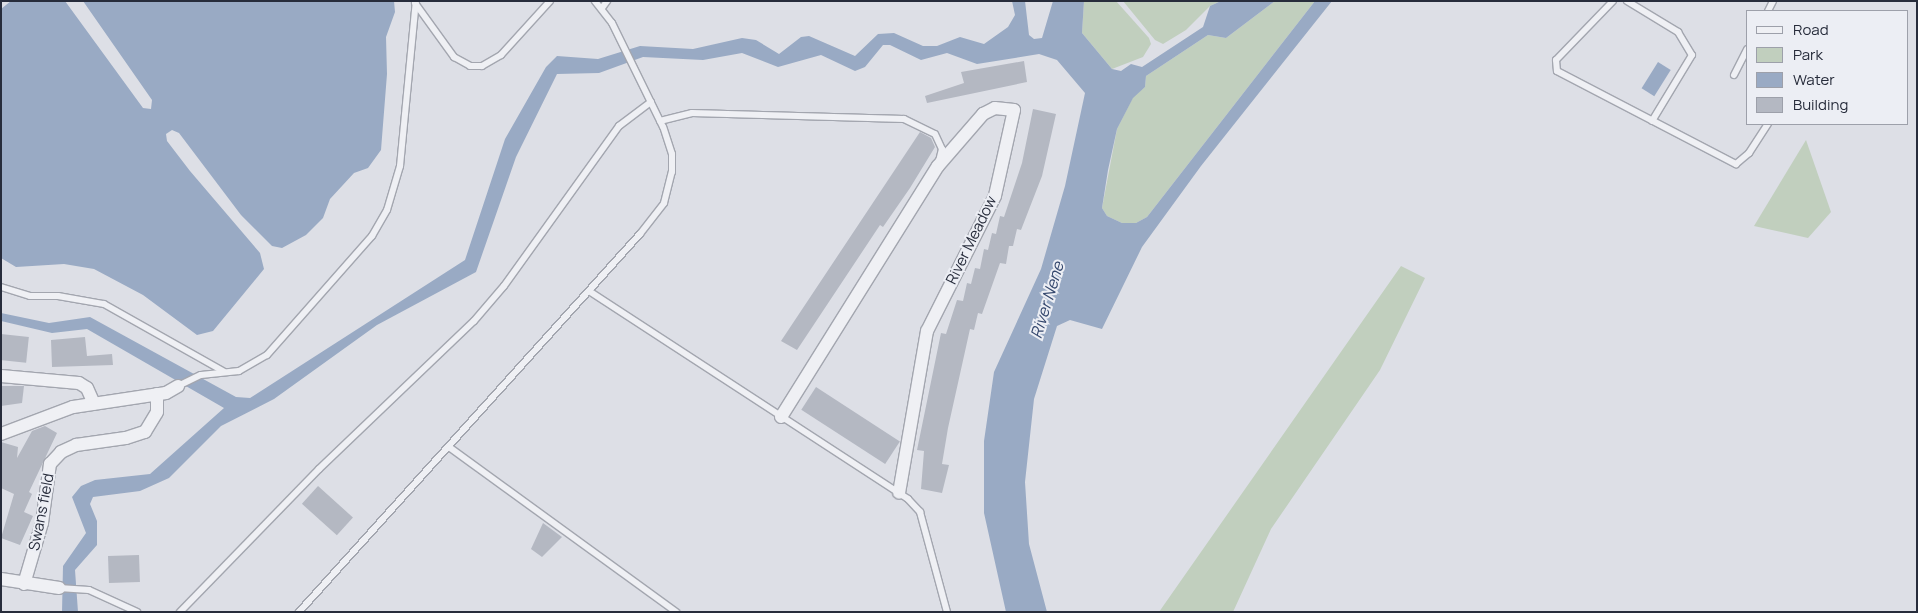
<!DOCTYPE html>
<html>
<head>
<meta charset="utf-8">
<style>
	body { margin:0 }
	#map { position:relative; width:1918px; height:613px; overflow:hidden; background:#dddfe6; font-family:Manrope,sans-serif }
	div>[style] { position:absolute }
	.green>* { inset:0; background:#c1cfbe }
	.water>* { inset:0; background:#99aac4; transform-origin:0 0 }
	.building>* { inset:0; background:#b4b8c2; transform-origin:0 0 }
	.roads { filter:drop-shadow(1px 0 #a3a6af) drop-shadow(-1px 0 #a3a6af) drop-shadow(0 1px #a3a6af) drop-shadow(0 -1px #a3a6af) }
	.service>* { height:6px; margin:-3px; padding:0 3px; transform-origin:3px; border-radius:3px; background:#eff0f4 }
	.minor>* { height:12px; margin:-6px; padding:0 6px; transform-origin:6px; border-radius:6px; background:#eff0f4 }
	span { translate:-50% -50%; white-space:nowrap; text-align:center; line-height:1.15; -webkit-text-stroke:4px #eceef4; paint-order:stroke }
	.street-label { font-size:15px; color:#272c3b }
	.water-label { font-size:16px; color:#34476d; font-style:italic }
	.frame { position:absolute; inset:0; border:2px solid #272c3b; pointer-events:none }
	.legend { position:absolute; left:1746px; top:10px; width:162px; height:115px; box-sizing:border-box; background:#eceef4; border:1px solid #9da0aa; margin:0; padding:6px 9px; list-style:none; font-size:15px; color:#272c3b }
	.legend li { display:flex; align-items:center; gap:10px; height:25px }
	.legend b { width:25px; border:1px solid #9da0aa }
</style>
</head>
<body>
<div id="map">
	<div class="green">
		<div style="clip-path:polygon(1084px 1px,1116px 1px,1149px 38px,1151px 44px,1143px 57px,1112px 69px,1082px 33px)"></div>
		<div style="clip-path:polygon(1123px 1px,1221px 1px,1210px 6px,1186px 30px,1163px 44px,1155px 40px)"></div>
		<div style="clip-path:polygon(1275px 1px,1315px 1px,1147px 217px,1136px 223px,1122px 223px,1107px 216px,1102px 208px,1117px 129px,1133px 97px,1145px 87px,1146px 76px,1208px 35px,1226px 38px)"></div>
		<div style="clip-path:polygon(1806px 140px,1831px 212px,1808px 238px,1754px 226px)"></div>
		<div style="clip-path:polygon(1401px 266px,1425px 278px,1380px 370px,1271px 529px,1233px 612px,1159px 612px)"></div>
	</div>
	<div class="water">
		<div style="clip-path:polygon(11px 1px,65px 1px,143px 108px,151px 109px,152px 100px,83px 1px,394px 1px,395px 12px,386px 37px,387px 74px,381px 150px,368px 168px,354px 173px,330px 199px,323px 218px,306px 235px,282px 248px,272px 246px,241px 215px,179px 133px,172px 130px,166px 134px,167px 141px,190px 171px,260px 253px,264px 269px,213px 331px,197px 335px,143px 295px,94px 269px,64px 264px,16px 267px,1px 258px,1px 9px)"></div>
		<div style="clip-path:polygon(1012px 1px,1025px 1px,1029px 35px,1034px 39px,1042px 38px,1053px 1px,1084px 1px,1082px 33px,1112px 69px,1121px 71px,1131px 64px,1142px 67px,1203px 27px,1210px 6px,1221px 1px,1275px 1px,1226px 38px,1208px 35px,1146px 76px,1145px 87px,1133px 98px,1117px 129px,1108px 170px,1102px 208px,1107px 216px,1122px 223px,1136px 223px,1147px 217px,1315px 1px,1332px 1px,1201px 166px,1142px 247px,1102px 329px,1070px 320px,1057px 326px,1034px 399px,1025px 482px,1029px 544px,1047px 612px,1006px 612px,984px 513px,984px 441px,994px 372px,1041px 269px,1065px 186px,1085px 93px,1057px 60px,1039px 54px,977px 64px,947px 53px,921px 60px,890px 45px,883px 45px,865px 67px,855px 71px,821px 55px,778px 67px,742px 53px,703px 60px,643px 57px,599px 73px,557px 74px,516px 157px,476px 272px,377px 325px,274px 399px,221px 426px,169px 478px,140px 491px,93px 497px,90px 504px,97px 521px,97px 545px,75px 570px,78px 612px,62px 612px,63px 566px,86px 533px,72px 497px,81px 486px,95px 480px,150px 474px,224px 408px,87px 329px,52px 333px,1px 321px,1px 313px,49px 323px,90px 317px,236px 397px,250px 398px,465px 260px,505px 139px,546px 67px,557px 56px,598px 59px,640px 46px,693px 49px,742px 38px,756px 40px,779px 54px,801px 37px,809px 36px,855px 56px,878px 34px,894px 33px,923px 46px,937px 46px,960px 37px,984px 44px,1008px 27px,1015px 15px)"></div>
		<div style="left:1658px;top:62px;width:15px;height:31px;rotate:32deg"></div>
	</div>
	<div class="building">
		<div style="clip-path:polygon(1024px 61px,1027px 82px,927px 103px,925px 96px,964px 83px,961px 72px)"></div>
		<div style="clip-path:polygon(1033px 109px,1056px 114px,1042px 176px,1021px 230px,1017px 229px,1013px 246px,1009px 246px,1006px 264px,1000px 263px,982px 314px,978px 313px,974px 330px,970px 329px,948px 428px,942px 464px,949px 465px,942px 493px,921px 489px,924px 451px,917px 450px,941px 333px,946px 334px,957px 300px,963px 301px,967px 283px,971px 284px,975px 268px,980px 269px,984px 249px,988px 250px,992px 233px,996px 234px,1000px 216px,1004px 217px,1022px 163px)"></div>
		<div style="clip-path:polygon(920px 132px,931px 138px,935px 147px,910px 188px,883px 227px,880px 225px,797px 350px,781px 341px)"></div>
		<div style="left:1px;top:334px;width:28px;height:26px;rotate:6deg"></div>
		<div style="clip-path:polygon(85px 337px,87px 356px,112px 354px,113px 365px,52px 367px,51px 340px)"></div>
		<div style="clip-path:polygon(1px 386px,24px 386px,22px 403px,1px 406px)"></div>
		<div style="left:816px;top:387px;width:100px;height:27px;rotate:33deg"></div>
		<div style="clip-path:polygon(45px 426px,57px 433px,29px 492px,32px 494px,24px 512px,33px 516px,20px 545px,1px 538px,14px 494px,1px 488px,1px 442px,18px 447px,17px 458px,32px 431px)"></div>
		<div style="left:318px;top:486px;width:47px;height:24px;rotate:42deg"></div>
		<div style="clip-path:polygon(543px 523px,562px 537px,542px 557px,531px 549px)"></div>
		<div style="left:139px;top:555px;width:27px;height:31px;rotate:88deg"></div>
	</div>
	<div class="roads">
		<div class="service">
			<div style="left:1613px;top:1px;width:82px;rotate:134deg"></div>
			<div style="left:1556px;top:60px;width:11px;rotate:85deg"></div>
			<div style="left:1557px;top:71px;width:202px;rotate:27.5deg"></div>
			<div style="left:1736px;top:164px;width:17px;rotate:-40deg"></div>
			<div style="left:1749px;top:153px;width:35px;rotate:-57deg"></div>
			<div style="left:1627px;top:1px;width:60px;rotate:31.3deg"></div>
			<div style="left:1678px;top:32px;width:27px;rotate:59deg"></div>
			<div style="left:1692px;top:55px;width:77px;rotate:121.2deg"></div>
			<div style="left:415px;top:3px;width:67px;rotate:54.2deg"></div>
			<div style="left:454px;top:57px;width:18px;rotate:29deg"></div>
			<div style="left:470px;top:66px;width:12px"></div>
			<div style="left:482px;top:66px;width:22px;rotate:-30deg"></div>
			<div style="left:501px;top:55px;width:73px;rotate:-47.8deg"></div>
			<div style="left:602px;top:8px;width:9px;rotate:-54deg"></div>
			<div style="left:1768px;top:11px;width:11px;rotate:-63deg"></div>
			<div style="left:1734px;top:75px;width:29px;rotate:-63deg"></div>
			<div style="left:660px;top:121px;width:33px;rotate:-14deg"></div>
			<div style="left:692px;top:113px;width:212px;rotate:1.6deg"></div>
			<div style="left:904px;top:119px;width:34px;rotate:26deg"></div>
			<div style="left:935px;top:134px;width:17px;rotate:65deg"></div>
			<div style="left:942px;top:149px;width:12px;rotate:104deg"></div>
			<div style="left:1px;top:287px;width:30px;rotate:17deg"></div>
			<div style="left:30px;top:296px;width:28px"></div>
			<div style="left:58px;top:296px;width:47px;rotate:9.9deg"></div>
			<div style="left:104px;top:304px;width:137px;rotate:29.4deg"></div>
			<div style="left:589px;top:291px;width:381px;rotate:33.1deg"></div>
			<div style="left:908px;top:499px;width:18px;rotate:47deg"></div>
			<div style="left:920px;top:512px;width:104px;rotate:74.9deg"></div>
			<div style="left:178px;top:386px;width:25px;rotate:-26deg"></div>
			<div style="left:201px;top:375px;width:38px;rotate:-6deg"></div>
			<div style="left:239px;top:371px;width:32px;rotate:-30deg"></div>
			<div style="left:267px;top:355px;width:159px;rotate:-48.6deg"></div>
			<div style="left:372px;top:236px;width:30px;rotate:-60deg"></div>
			<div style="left:387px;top:210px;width:46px;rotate:-73.5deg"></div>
			<div style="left:400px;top:166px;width:166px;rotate:-84.5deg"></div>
			<div style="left:449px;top:447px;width:281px;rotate:36deg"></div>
			<div style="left:59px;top:588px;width:30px;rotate:4deg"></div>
			<div style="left:89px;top:590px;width:53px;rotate:24.6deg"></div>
			<div style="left:180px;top:612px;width:199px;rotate:-45.8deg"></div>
			<div style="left:319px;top:469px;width:214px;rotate:-43.7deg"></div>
			<div style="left:474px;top:321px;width:46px;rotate:-49.4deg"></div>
			<div style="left:504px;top:286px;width:197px;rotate:-54.3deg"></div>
			<div style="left:619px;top:126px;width:40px;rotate:-37deg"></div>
			<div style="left:299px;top:612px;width:509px;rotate:-47.95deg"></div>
			<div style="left:640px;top:234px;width:39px;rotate:-52deg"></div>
			<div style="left:664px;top:203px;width:32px;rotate:-76deg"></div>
			<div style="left:672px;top:172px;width:18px;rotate:-90deg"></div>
			<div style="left:672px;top:154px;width:28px;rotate:-108deg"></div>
			<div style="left:663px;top:127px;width:116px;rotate:-116.1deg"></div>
			<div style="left:612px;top:23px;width:28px;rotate:-128deg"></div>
		</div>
		<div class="minor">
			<div style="left:1px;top:376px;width:78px;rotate:5.1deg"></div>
			<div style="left:79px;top:383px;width:9px;rotate:32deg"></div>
			<div style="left:87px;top:388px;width:17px;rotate:66deg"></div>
			<div style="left:781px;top:417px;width:296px;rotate:-58deg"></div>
			<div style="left:938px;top:166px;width:69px;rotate:-49.1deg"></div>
			<div style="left:983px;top:114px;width:13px;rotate:-27deg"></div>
			<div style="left:995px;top:108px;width:19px;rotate:6deg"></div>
			<div style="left:1014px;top:110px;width:88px;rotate:102.5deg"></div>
			<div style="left:995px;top:196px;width:151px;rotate:116.7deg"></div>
			<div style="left:927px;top:331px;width:164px;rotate:99.8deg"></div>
			<div style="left:1px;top:434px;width:77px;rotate:-20.6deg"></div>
			<div style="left:73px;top:407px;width:94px;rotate:-8.6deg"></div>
			<div style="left:166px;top:393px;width:14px;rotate:-30deg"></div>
			<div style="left:1px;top:579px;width:59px;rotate:8.8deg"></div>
			<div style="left:24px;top:584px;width:64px;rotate:-73.6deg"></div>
			<div style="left:42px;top:523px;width:60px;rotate:-82.3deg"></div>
			<div style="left:50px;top:464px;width:16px;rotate:-47deg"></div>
			<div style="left:61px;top:452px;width:17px;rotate:-25deg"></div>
			<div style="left:76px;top:445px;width:50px;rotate:-8deg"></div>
			<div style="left:126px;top:438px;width:20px;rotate:-18deg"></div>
			<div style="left:145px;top:432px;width:23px;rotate:-59deg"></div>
			<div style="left:157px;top:412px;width:18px;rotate:-90deg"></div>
		</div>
	</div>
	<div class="street-label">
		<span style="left:971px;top:240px;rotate:-64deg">River Meadow</span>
		<span style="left:41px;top:512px;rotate:-79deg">Swans field</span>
	</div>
	<div class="water-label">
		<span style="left:1047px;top:300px;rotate:-73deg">River Nene</span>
	</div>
	<div class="frame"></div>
	<ul class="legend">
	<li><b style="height:6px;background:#eff0f4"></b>Road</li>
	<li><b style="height:14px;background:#c1cfbe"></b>Park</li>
	<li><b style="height:14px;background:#99aac4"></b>Water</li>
	<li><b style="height:14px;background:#b4b8c2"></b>Building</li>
	</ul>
</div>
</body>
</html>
